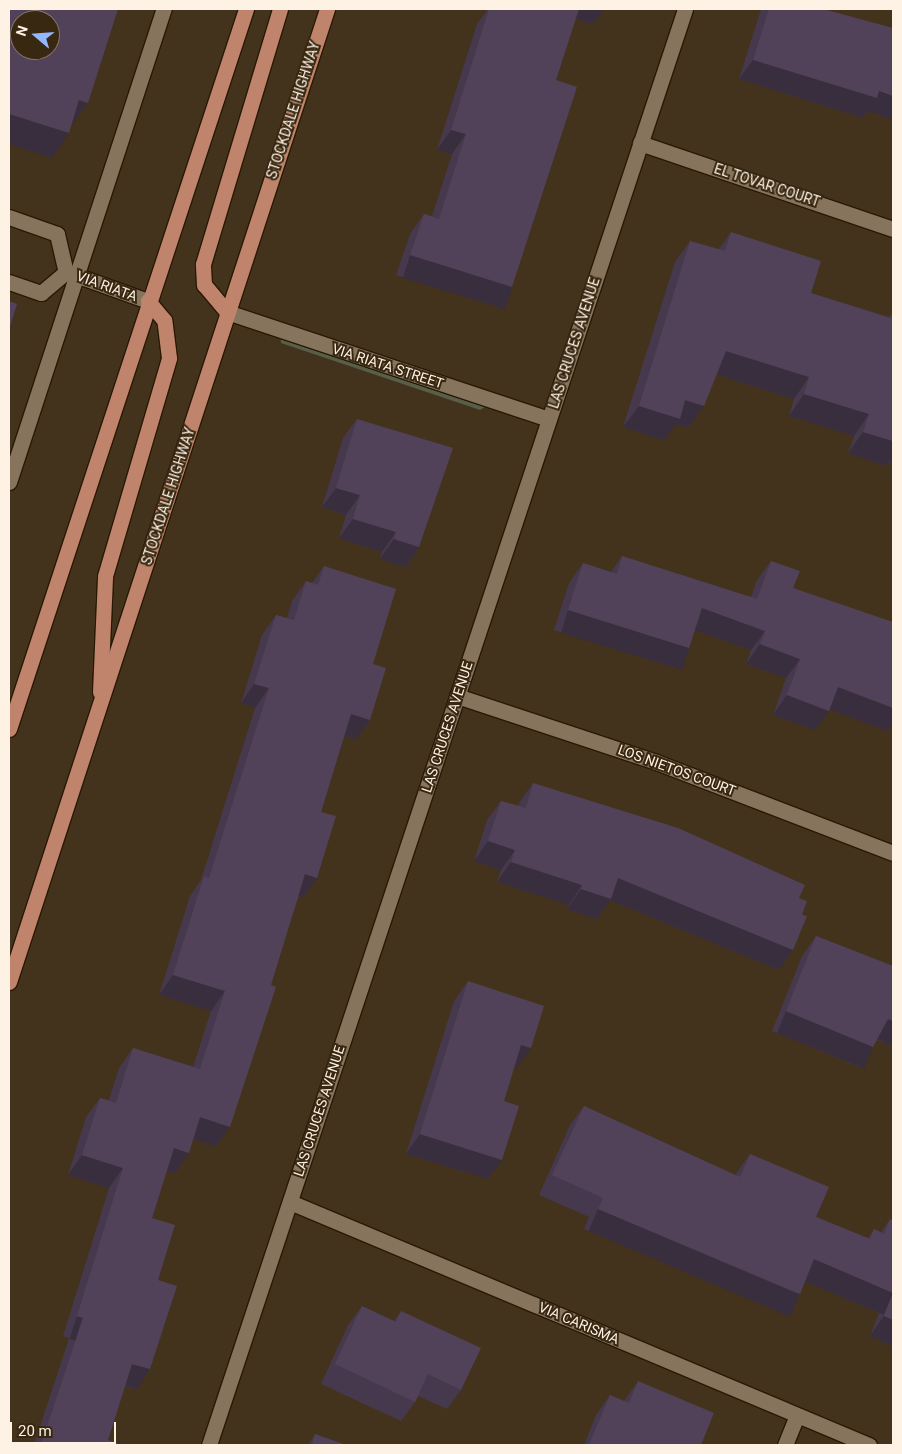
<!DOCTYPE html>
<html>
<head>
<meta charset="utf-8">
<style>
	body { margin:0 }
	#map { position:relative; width:902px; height:1454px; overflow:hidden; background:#43321c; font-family:Roboto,sans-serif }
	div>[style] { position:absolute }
	.green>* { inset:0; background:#575f48 }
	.roads { filter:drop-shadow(1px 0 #291904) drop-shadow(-1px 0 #291904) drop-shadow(0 1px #291904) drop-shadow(0 -1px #291904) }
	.minor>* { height:15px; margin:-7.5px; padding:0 7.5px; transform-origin:7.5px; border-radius:7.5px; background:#87745c }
	.major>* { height:15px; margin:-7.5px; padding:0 7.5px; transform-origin:7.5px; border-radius:7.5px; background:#bf846b }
	.wall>* { inset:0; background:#47394d }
	.shaded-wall>* { inset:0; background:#392e3e; transform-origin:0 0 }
	.building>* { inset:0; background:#524259 }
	span { translate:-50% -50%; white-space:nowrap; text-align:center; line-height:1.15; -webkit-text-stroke:4px #382812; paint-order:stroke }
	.street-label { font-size:14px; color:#fdf2e4 }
	.frame { position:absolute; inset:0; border:10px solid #fdf2e4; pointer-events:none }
	.north { position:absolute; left:10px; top:10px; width:50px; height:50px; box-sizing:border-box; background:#382812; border:1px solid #877966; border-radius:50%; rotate:288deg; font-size:14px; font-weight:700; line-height:20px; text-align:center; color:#fdf2e4 }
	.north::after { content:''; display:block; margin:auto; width:18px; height:22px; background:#92b7fd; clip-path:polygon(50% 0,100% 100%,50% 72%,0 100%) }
	.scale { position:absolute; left:10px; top:1422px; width:106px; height:22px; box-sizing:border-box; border:2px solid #fdf2e4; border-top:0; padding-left:6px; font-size:15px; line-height:18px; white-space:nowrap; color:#fdf2e4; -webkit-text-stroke:4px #382812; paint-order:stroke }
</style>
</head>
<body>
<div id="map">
	<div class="green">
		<div style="clip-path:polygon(280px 332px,490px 404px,480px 410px,281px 343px)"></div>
	</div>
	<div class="roads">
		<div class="minor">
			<div style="left:640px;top:143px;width:267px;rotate:18.8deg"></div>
			<div style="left:9px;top:217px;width:51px;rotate:19.5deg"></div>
			<div style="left:57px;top:234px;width:39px;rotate:77deg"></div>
			<div style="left:67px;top:272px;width:86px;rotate:19.7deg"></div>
			<div style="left:9px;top:282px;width:34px;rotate:19deg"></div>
			<div style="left:41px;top:293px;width:33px;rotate:-40deg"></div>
			<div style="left:227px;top:312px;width:339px;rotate:18.4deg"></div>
			<div style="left:9px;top:482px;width:498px;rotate:-71.9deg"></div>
			<div style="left:457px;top:696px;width:210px;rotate:18.3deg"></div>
			<div style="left:656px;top:762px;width:254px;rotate:21deg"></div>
			<div style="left:290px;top:1202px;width:628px;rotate:22.77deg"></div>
			<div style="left:209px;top:1445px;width:1513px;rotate:-71.66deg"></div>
			<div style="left:785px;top:1445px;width:32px;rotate:-68deg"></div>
		</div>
		<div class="major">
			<div style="left:227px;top:312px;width:35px;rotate:-130deg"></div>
			<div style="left:204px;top:285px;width:21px;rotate:-93deg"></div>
			<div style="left:203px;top:264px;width:266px;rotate:-73.2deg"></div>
			<div style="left:100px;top:692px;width:116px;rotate:-87.5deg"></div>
			<div style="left:105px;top:576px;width:227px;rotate:-73.6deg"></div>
			<div style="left:169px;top:358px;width:38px;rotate:-97deg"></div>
			<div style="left:164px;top:320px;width:25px;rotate:-130deg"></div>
			<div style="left:9px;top:729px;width:758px;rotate:-71.78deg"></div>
			<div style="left:9px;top:982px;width:1024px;rotate:-71.9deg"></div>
		</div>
	</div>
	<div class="wall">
		<div style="clip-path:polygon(486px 9px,604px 9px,593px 24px,575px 19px,556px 80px,498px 307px,396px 275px,410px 234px,424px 214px,432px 216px,452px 154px,437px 150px,477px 24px,486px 12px)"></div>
		<div style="clip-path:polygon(761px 9px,823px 9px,868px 111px,863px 118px,739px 79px)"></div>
		<div style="clip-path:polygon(731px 232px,811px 293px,889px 317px,893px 312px,893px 459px,886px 466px,848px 453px,854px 436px,789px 416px,794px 399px,716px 374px,688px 428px,676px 424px,664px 440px,623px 427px,675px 262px,690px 241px,719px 249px)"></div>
		<div style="clip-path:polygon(357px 419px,419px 547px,406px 567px,380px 559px,382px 552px,339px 538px,346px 515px,322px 507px,343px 438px)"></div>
		<div style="clip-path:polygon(622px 556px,751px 597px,757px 580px,771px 561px,793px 588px,891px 725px,887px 731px,830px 709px,815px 730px,773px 715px,786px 678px,746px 664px,751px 650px,695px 630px,689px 648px,675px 668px,554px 630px,569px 583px,583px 563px,611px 572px)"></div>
		<div style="clip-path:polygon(324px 566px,373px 664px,370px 720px,356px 739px,344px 736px,321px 812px,317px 878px,303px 897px,299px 896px,216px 1146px,193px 1139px,175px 1173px,167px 1170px,152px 1218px,158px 1280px,137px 1389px,125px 1386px,108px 1440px,117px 1445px,34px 1445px,69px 1338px,63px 1336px,109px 1188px,68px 1175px,86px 1117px,100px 1098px,109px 1100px,119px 1068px,133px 1048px,193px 1067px,211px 1011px,159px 995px,190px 896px,201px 880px,255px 708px,241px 703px,262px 635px,276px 615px,287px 618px,292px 601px,306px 581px,312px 583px)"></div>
		<div style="clip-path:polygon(533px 783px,799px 898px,802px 915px,779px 970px,610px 900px,597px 919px,567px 909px,569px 905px,497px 882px,501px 870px,474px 861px,487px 820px,501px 801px,518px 806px,519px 803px)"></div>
		<div style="clip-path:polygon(816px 936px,893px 966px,893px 1046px,877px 1040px,859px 1067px,772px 1031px,802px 956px)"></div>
		<div style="clip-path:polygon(468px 981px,517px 1068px,514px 1067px,504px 1101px,488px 1179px,406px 1154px,454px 1001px)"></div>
		<div style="clip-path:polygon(584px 1106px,735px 1175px,750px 1154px,816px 1217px,868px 1238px,874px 1229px,881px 1232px,890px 1219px,893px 1221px,893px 1346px,870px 1336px,879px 1313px,805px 1281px,786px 1314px,584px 1229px,589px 1217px,539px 1195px,570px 1125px)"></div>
		<div style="clip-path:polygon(362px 1306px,394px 1321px,401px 1311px,461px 1390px,447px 1409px,418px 1396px,415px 1402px,401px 1421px,321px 1384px,348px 1325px)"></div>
		<div style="clip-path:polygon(638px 1381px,701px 1445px,584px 1445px,596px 1415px,610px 1395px,624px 1401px)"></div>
		<div style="clip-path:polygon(315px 1434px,346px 1445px,308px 1445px)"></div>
	</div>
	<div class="shaded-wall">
		<div style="clip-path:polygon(574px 9px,604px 9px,593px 24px,568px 17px)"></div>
		<div style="clip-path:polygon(753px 60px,879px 91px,893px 96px,893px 120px,868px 111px,863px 118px,739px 79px)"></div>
		<div style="clip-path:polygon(79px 100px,88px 103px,70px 127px)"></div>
		<div style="clip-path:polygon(9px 114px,69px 133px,52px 158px,9px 144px)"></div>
		<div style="clip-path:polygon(451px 130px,466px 134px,452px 154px,437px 150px)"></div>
		<div style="left:410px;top:255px;width:107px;height:24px;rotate:17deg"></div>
		<div style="clip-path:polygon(726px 351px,809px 377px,794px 399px,710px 372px)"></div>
		<div style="clip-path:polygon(804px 394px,869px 414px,854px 436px,789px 416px)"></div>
		<div style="clip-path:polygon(685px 400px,704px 406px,688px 428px,676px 424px,664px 440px,623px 427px,639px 406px)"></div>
		<div style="clip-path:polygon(863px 432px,893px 441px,893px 459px,886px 466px,848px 453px)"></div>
		<div style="clip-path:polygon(336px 488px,360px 495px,346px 515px,322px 507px)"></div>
		<div style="clip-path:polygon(353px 519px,396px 532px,382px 552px,339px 538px)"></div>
		<div style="clip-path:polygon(394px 539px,419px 547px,406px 567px,380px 559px)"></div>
		<div style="clip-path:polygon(702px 608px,765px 631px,751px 650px,688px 628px)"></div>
		<div style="left:568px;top:610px;width:127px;height:24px;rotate:17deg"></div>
		<div style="clip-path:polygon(760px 644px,800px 659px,786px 678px,746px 664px)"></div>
		<div style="clip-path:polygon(254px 684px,269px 688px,255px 708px,241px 703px)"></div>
		<div style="clip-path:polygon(838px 687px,893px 708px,893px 726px,891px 725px,887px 731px,824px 707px)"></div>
		<div style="clip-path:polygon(787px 695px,829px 711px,815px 730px,773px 715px)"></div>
		<div style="clip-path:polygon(351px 714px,370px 720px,356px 739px,337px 734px)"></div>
		<div style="clip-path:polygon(488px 841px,515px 850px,501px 870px,474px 861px)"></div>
		<div style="clip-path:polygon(511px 862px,582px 885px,569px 905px,497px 882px)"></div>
		<div style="clip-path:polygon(305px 874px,317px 878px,303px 897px,291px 894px)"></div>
		<div style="clip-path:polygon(618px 878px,793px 950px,779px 970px,610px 900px,597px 919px,567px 909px,581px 889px)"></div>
		<div style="clip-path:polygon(173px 975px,225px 991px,211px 1011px,159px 995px)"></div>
		<div style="left:786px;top:1011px;width:94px;height:24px;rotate:22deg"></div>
		<div style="clip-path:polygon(888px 1019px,893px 1021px,893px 1046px,874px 1038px)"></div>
		<div style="clip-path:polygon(521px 1045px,531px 1048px,517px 1068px,507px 1065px)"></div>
		<div style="clip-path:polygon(200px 1117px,230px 1127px,216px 1146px,186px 1137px)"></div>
		<div style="clip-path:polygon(420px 1134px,502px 1160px,488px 1179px,406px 1154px)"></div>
		<div style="clip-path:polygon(174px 1148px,189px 1153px,175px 1173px,160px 1168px)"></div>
		<div style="clip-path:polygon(82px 1155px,123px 1168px,109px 1188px,68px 1175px)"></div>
		<div style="left:598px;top:1209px;width:219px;height:24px;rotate:23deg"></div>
		<div style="left:814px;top:1259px;width:86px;height:24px;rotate:23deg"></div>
		<div style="left:77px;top:1316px;width:6px;height:24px;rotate:18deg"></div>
		<div style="clip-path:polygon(884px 1316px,893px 1320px,893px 1346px,870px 1336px)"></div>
		<div style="clip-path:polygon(132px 1364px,150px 1369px,137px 1389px,118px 1383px)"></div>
	</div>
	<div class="building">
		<div style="clip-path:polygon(evenodd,9px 9px,118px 9px,88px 103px,79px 100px,69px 133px,9px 114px,9px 115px,9px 9px,20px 20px,50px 20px,50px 50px,20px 50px,20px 20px)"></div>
		<div style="clip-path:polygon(489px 9px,579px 9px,556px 80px,577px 87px,512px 287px,410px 255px,424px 214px,439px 219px,466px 134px,451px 130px)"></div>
		<div style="clip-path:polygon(769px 9px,823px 9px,893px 28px,893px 96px,879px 91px,877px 98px,753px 60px)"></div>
		<div style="clip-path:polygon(731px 232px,821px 261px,811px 293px,893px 319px,893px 441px,863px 432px,869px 414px,804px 394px,809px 377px,726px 351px,704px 406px,685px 400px,680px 419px,639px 406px,690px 241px,725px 251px)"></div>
		<div style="clip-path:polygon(9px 301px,17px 304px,9px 330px)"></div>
		<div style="clip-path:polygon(357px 419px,453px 448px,419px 547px,394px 539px,396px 532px,353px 519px,360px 495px,336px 488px)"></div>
		<div style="clip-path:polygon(622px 556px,757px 599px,771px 561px,800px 571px,793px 588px,893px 622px,893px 708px,838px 687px,829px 711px,787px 695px,800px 659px,760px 644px,765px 631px,702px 608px,689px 648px,568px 610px,583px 563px,617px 574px)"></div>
		<div style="clip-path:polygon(324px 566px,396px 589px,373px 664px,386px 668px,370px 720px,351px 714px,321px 812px,336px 816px,317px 878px,305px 874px,271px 985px,276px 987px,230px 1127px,200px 1117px,189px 1153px,174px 1148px,152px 1218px,175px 1225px,158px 1280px,177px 1286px,150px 1369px,132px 1364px,108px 1440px,117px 1443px,117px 1445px,41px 1445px,83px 1318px,77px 1316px,123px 1168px,82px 1155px,100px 1098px,116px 1103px,133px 1048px,200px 1069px,225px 991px,173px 975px,204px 876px,209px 878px,269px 688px,254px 684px,276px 615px,294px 620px,306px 581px,318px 585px)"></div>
		<div style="clip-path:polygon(533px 783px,678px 828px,805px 885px,799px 898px,807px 901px,802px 915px,807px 916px,793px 950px,618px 878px,611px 899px,581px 889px,582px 885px,511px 862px,515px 850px,488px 841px,501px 801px,526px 808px)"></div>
		<div style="clip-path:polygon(816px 936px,893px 966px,893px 1021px,888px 1019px,873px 1047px,786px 1011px)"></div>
		<div style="clip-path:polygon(468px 981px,544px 1006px,531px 1048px,521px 1045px,504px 1101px,519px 1106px,502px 1160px,420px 1134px)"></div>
		<div style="clip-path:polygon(584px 1106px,740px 1177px,750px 1154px,829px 1187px,816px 1217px,870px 1239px,874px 1229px,884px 1234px,890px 1219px,893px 1221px,893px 1320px,884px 1316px,893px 1293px,814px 1259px,800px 1294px,598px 1209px,603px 1198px,552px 1175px)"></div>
		<div style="clip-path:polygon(362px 1306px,396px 1322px,401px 1311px,481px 1348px,461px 1390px,428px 1374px,415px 1402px,335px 1364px)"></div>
		<div style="clip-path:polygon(638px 1381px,714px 1413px,701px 1445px,589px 1445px,610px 1395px,629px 1403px)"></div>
		<div style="clip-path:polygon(315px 1434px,346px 1445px,312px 1445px)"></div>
	</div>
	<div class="street-label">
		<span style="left:293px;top:110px;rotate:-72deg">STOCKDALE HIGHWAY</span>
		<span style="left:767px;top:185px;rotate:18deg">EL TOVAR COURT</span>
		<span style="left:107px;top:286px;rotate:20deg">VIA RIATA</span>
		<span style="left:574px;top:343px;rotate:-72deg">LAS CRUCES AVENUE</span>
		<span style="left:388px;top:366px;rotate:18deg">VIA RIATA STREET</span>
		<span style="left:168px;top:496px;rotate:-72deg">STOCKDALE HIGHWAY</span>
		<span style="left:447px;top:727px;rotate:-72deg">LAS CRUCES AVENUE</span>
		<span style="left:677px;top:770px;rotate:20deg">LOS NIETOS COURT</span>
		<span style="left:319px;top:1111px;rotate:-72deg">LAS CRUCES AVENUE</span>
		<span style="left:579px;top:1323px;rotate:23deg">VIA CARISMA</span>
	</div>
	<div class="frame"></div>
	<div class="north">N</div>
	<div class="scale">20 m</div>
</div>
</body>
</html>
